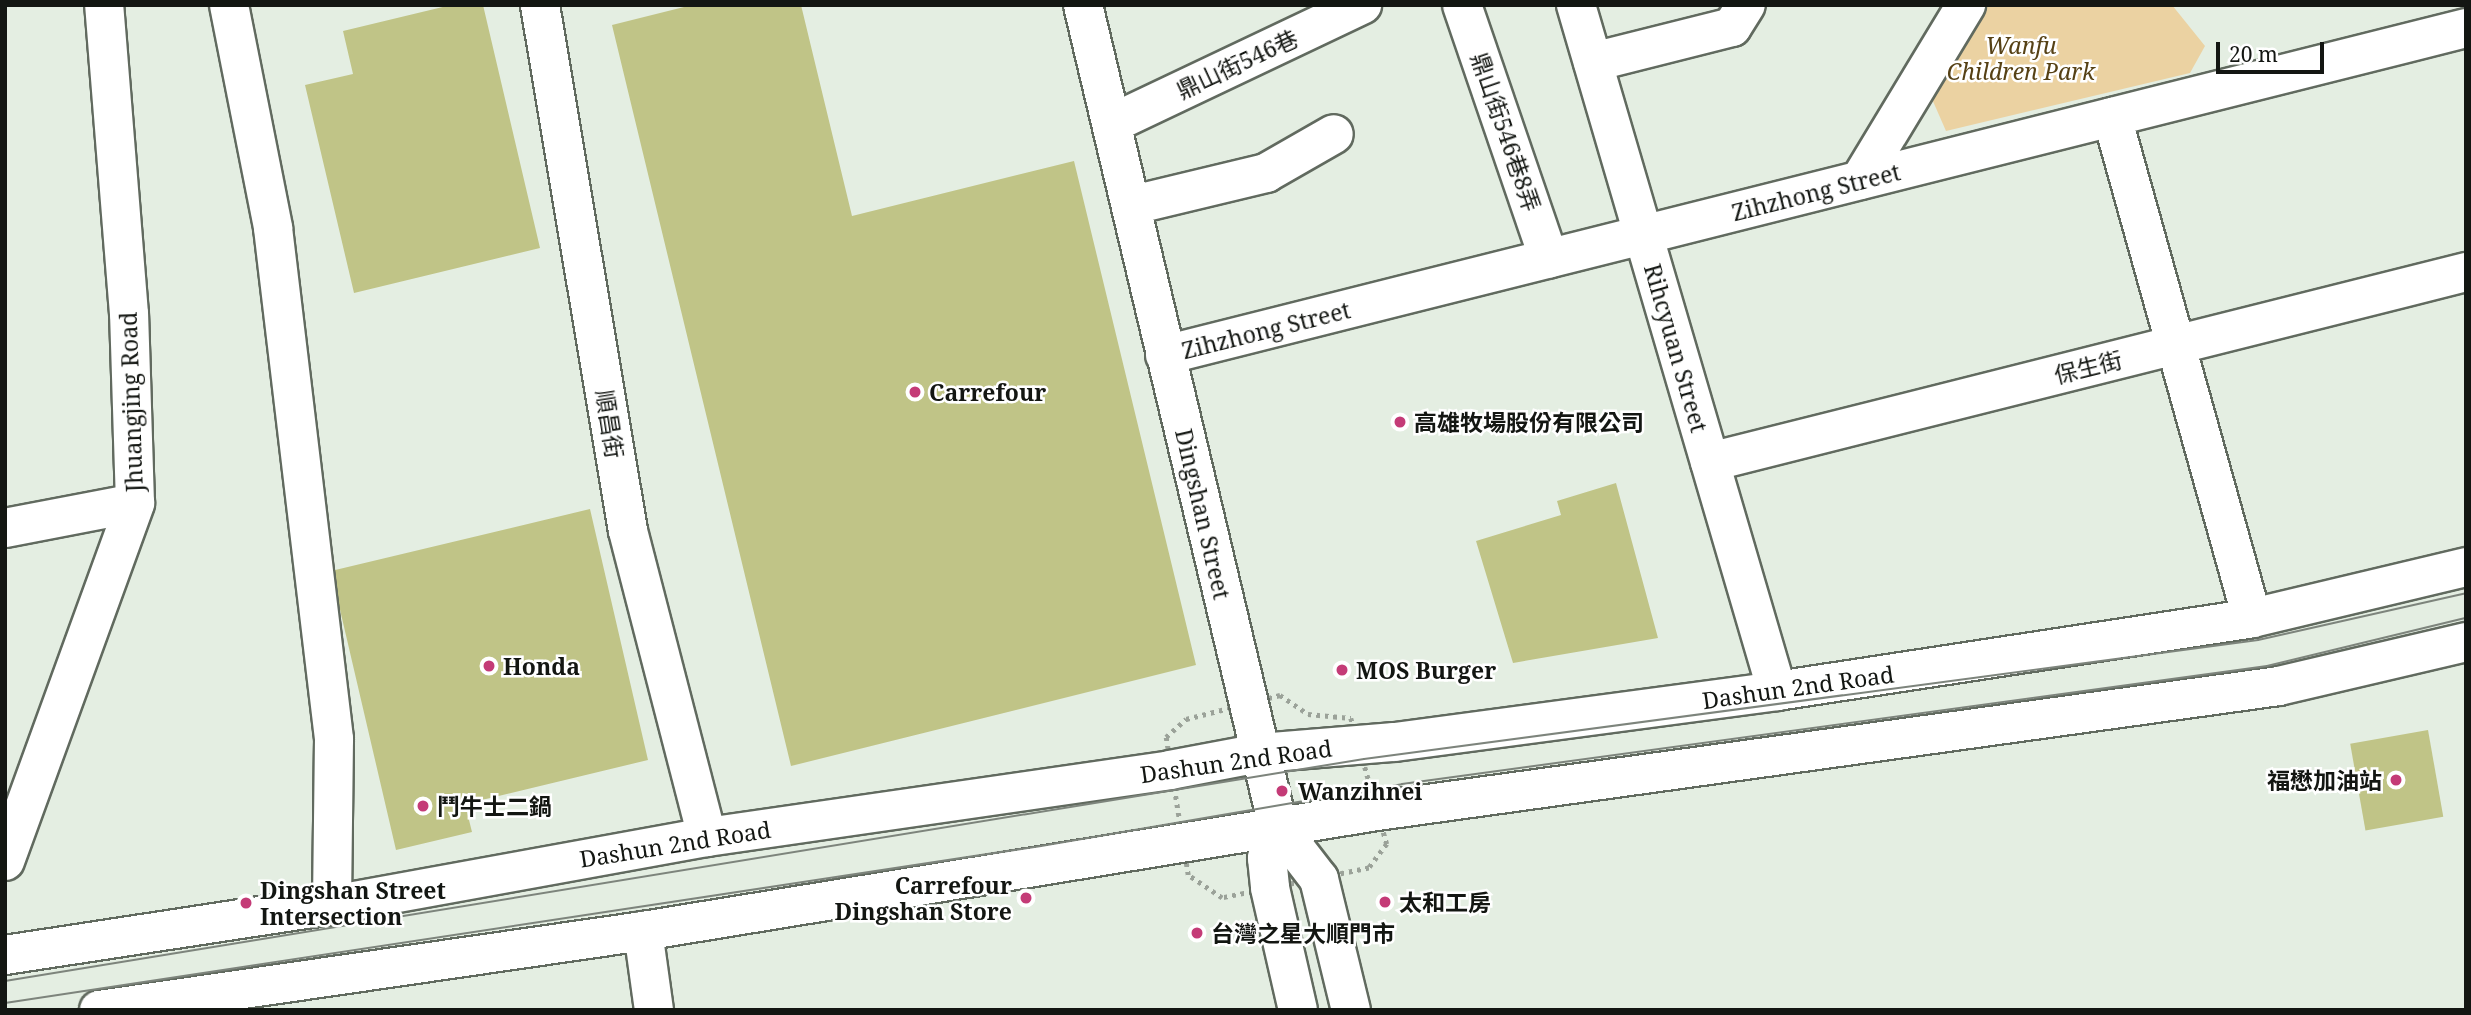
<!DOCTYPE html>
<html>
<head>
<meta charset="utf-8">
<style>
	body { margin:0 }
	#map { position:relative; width:2471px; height:1015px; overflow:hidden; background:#e4eee2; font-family:"Noto Serif","Noto Sans TC",serif }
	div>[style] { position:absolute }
	.green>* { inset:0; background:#ebd2a2 }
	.building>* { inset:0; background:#c0c487; transform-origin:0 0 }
	.path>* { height:4.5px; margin-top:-2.25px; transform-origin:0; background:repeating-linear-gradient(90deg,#9ba299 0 3.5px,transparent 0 8.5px) }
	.roads { filter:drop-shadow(2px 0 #616a5f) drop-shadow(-2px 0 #616a5f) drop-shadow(0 2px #616a5f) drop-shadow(0 -2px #616a5f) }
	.minor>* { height:38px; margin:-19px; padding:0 19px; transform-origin:19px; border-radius:19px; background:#fff }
	.tram>* { height:2px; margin:-1px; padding:0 1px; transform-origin:1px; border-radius:1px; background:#7d847c }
	.dots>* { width:19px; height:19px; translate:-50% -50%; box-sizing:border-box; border:4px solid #fff; border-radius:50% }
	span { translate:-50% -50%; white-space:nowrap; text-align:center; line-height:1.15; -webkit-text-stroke:5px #fff; paint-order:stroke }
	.park-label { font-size:23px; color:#564115; font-style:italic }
	.street-label { font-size:23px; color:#131612 }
	.poi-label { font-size:23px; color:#131612; font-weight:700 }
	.left { translate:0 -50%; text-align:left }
	.right { translate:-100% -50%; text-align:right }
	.frame { position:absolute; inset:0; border:7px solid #131612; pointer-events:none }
	.scale { position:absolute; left:2216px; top:42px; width:108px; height:32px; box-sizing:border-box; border:4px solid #131612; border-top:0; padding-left:9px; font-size:21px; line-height:24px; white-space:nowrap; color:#131612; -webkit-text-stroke:5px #fff; paint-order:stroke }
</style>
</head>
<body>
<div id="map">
	<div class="green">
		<div style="clip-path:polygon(1988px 5px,2172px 5px,2205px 46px,2190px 73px,1946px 131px,1932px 99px)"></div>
	</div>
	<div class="building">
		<div style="clip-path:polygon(451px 5px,483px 5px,540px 248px,354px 293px,305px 85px,353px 74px,343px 31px)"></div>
		<div style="clip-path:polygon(692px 5px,801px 5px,852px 216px,1074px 161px,1196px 665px,791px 766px,612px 25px)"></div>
		<div style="clip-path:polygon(1616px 483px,1658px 638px,1513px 663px,1476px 541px,1561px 515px,1557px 501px)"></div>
		<div style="clip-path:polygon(590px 509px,648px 760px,465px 804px,472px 832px,396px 850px,331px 571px)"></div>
		<div style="left:2428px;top:730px;width:88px;height:79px;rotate:80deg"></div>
	</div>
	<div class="path">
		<div style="left:1280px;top:695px;width:34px;rotate:34deg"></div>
		<div style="left:1308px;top:714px;width:43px;rotate:5.3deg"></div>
		<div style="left:1351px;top:718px;width:131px;rotate:74.1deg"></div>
		<div style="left:1387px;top:844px;width:30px;rotate:127deg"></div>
		<div style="left:1369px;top:868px;width:150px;rotate:168.5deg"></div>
		<div style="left:1222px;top:898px;width:41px;rotate:-145.9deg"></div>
		<div style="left:1188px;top:875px;width:140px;rotate:-99.1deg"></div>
		<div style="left:1166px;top:737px;width:27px;rotate:-42deg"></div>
		<div style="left:1186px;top:719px;width:97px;rotate:-14.3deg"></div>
	</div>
	<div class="roads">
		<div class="minor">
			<div style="left:229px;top:5px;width:227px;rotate:78.8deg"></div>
			<div style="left:273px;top:228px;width:515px;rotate:83.19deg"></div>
			<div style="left:334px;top:739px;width:166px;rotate:90.7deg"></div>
			<div style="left:540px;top:5px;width:533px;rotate:80.5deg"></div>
			<div style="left:628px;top:531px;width:316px;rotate:75.5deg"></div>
			<div style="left:1083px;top:5px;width:844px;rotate:76.64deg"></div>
			<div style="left:1278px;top:826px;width:67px;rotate:52.3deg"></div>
			<div style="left:1319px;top:879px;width:135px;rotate:76.3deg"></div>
			<div style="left:1462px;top:5px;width:268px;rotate:71.1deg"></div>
			<div style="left:1576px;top:5px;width:715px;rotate:73.67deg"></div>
			<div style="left:1593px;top:62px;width:143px;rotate:-14.1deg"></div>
			<div style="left:1732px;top:27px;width:26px;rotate:-58deg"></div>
			<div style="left:2112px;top:117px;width:520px;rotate:74.39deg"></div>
			<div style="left:1113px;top:123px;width:276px;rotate:-25.4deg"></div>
			<div style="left:1860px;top:180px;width:205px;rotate:-58.8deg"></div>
			<div style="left:1133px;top:205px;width:137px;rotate:-13.5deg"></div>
			<div style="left:1266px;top:173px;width:78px;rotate:-29.8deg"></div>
			<div style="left:1165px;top:355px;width:1341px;rotate:-14.11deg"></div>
			<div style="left:1710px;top:462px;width:780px;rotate:-14.11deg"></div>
			<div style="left:5px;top:528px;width:132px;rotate:-10.9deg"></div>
			<div style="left:1278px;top:826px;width:34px;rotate:109deg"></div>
			<div style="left:1267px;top:858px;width:30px;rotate:84deg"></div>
			<div style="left:1270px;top:888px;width:125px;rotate:77.1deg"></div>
			<div style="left:5px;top:861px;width:381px;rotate:-70deg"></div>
			<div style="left:135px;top:503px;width:189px;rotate:-91.8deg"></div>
			<div style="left:129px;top:314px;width:310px;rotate:-94.6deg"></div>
			<div style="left:643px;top:931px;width:80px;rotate:82.1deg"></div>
			<div style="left:5px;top:955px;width:331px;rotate:-8.7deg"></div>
			<div style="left:332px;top:905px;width:381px;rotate:-10.3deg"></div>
			<div style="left:707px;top:837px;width:468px;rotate:-8.2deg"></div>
			<div style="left:1170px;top:770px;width:92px;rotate:-10.7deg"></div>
			<div style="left:1260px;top:753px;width:135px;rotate:-4.7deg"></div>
			<div style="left:1395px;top:742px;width:385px;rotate:-7.6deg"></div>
			<div style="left:1777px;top:691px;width:481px;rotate:-8.7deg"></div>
			<div style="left:2252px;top:618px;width:220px;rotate:-13.4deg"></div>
			<div style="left:99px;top:1010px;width:550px;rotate:-8.26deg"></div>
			<div style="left:643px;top:931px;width:744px;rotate:-9.29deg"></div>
			<div style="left:1377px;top:811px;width:911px;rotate:-7.89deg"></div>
			<div style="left:2279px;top:686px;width:192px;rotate:-13.2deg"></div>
		</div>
	</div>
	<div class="tram">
		<div style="left:5px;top:981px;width:1377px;rotate:-9.28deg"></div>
		<div style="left:1364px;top:759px;width:902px;rotate:-7.58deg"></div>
		<div style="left:2258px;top:640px;width:213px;rotate:-12.7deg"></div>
		<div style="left:5px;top:1003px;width:1048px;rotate:-8.62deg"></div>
		<div style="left:1041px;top:846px;width:366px;rotate:-9.7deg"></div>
		<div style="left:1402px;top:784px;width:873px;rotate:-7.77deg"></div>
		<div style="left:2267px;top:666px;width:205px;rotate:-13.6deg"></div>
	</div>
	<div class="dots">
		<div style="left:915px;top:392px;background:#c43b77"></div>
		<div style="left:1400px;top:422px;background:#c43b77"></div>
		<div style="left:489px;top:666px;background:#c43b77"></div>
		<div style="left:1342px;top:670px;background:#c43b77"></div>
		<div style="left:2396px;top:780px;background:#c43b77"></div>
		<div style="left:1282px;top:791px;background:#c43b77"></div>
		<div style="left:423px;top:806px;background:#c43b77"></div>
		<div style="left:1026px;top:898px;background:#c43b77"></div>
		<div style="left:1385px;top:902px;background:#c43b77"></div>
		<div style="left:246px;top:903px;background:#c43b77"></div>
		<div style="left:1197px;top:933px;background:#c43b77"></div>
	</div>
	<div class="park-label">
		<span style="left:2021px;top:58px">Wanfu<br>Children Park</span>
	</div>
	<div class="street-label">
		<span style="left:1237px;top:64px;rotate:-25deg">鼎山街546巷</span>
		<span style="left:1506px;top:132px;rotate:71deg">鼎山街546巷8弄</span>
		<span style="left:1816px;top:192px;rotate:-14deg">Zihzhong Street</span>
		<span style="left:1266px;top:330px;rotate:-14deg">Zihzhong Street</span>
		<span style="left:1676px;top:348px;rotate:74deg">Rihcyuan Street</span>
		<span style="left:2088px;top:367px;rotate:-14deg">保生街</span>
		<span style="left:131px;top:402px;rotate:-92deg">Jhuangjing Road</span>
		<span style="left:610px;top:424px;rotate:81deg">順昌街</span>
		<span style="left:1203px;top:514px;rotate:77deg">Dingshan Street</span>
		<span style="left:1798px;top:687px;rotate:-8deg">Dashun 2nd Road</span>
		<span style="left:1236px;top:761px;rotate:-8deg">Dashun 2nd Road</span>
		<span style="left:675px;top:844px;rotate:-9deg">Dashun 2nd Road</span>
	</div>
	<div class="poi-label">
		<span class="left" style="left:929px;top:392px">Carrefour</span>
		<span class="left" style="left:1414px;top:422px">高雄牧場股份有限公司</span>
		<span class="left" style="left:503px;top:666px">Honda</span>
		<span class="left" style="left:1356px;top:670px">MOS Burger</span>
		<span class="right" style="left:2382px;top:780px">福懋加油站</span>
		<span class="left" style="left:1298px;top:791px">Wanzihnei</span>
		<span class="left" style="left:437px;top:806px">鬥牛士二鍋</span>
		<span class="right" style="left:1012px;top:898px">Carrefour<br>Dingshan Store</span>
		<span class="left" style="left:260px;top:903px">Dingshan Street<br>Intersection</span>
		<span class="left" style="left:1399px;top:902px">太和工房</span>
		<span class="left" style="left:1211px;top:933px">台灣之星大順門市</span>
	</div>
	<div class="frame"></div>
	<div class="scale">20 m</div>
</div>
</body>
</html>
